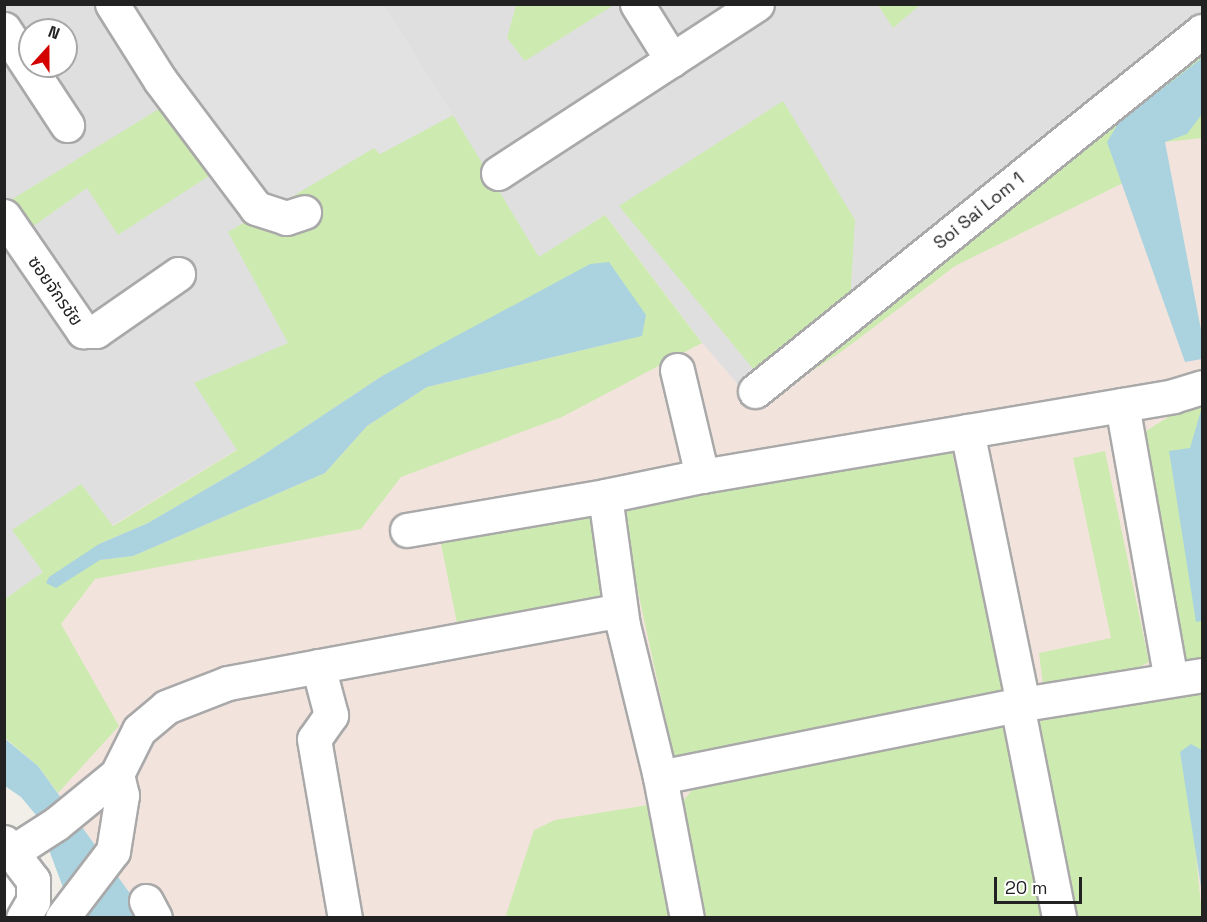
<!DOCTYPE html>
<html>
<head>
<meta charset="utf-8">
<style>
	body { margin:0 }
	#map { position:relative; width:1207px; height:922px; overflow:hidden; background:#f2efe9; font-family:"Space Grotesk","Noto Sans Thai",sans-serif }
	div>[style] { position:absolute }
	.residential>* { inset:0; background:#e0dfdf }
	.military>* { inset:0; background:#f3e3dd }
	.grass>* { inset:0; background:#cdebb0 }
	.parking>* { inset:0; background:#e2e2e2 }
	.water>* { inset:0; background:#aad3df }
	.pier>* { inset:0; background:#fff }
	.roads { filter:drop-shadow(2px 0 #a9a9a9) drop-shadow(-2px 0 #a9a9a9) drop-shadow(0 2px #a9a9a9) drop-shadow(0 -2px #a9a9a9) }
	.minor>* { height:33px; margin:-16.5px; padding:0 16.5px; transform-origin:16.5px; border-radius:16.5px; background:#fff }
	span { translate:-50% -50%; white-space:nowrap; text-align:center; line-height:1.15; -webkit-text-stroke:6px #fff; paint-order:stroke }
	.street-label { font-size:18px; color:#222 }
	.frame { position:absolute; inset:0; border:6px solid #222; pointer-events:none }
	.north { position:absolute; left:18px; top:18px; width:60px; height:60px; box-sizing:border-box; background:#fff; border:2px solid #a7a7a7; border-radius:50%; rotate:21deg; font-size:16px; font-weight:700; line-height:24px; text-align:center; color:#222 }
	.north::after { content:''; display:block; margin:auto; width:21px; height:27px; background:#d40000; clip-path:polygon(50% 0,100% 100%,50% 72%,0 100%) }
	.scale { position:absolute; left:994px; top:877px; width:88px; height:27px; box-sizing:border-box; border:3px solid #222; border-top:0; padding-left:8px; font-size:18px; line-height:21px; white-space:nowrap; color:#222; -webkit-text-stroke:4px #fff; paint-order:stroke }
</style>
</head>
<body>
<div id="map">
	<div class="residential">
		<div style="clip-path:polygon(evenodd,5px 5px,1202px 5px,1202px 47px,757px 407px,702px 343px,605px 215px,364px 372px,97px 535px,5px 599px,5px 5px,30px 30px,66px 30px,66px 66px,30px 66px,30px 30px)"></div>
	</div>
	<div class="military">
		<div style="clip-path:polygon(1202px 47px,1202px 917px,147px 917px,38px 766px,5px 738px,5px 599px,97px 535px,364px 372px,605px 215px,702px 343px,757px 407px)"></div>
	</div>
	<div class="grass">
		<div style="clip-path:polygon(516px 5px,516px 4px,614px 5px,525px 61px,507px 38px)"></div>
		<div style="clip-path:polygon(878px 5px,920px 5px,893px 28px)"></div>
		<div style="clip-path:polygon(1202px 47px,1202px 138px,1165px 142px,1121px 184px,955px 266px,841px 352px,757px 407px)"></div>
		<div style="clip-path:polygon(783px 101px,855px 220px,850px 303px,759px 376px,619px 206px)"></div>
		<div style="clip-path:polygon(167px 104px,215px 172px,118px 235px,87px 188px,25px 232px,6px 203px)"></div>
		<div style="clip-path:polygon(evenodd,453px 115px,539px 257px,605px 215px,702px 343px,562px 417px,401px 477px,361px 529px,95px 579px,61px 624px,119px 726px,58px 793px,38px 766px,5px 738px,5px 599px,43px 572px,12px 530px,81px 484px,113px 526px,237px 450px,194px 383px,288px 343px,228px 232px,374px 147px,380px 154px,453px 115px,642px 336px,427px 387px,367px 426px,325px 473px,133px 556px,100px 560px,99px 544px,148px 523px,254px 461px,382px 376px,642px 336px)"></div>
		<div style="clip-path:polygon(1202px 402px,1202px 662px,1183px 665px,1141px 434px,1186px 406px)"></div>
		<div style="clip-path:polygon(937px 445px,952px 451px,1003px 694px,681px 764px,674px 757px,620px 509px,633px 498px)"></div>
		<div style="clip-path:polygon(1105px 451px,1149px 662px,1128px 673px,1044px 692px,1039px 653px,1111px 638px,1073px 458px)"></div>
		<div style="clip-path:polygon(594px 514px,605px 587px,602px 596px,457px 623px,440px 539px)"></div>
		<div style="clip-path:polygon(1202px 688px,1202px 756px,1202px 750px,1194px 833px,1202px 917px,1071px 917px,1032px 723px)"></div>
		<div style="clip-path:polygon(991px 717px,1010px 731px,1045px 917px,706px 917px,683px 801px,696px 785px)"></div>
		<div style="clip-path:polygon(648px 805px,674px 917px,505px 918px,534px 830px,555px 820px)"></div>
	</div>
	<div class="parking">
		<div style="clip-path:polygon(123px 5px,384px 5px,453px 115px,380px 154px,374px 148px,273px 208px)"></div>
	</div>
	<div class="water">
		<div style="clip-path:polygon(1202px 58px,1202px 114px,1187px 134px,1165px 142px,1202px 335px,1202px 359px,1185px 362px,1107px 142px,1119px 122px)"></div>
		<div style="clip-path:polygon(609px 262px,646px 315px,642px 336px,427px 387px,367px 426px,325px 473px,133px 556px,100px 560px,56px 588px,46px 583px,49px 577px,99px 544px,148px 523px,254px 461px,382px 376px,590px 264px)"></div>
		<div style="clip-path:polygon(1202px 407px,1202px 621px,1196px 622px,1169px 451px,1190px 448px)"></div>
		<div style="clip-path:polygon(4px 738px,38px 766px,147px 917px,74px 917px,36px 815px,21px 797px,5px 786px)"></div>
		<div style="clip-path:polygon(1191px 744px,1202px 750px,1202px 893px,1180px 752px)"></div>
	</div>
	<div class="pier">
		<div style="clip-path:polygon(4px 868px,45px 895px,71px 917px,5px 917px)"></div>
	</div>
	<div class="roads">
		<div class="minor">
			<div style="left:112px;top:4px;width:90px;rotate:57.7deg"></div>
			<div style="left:160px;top:80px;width:160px;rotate:53.1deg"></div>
			<div style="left:256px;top:208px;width:32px;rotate:18deg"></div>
			<div style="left:286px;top:218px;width:19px;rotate:-18deg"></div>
			<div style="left:637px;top:4px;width:66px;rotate:58deg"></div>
			<div style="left:4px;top:29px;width:115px;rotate:56.7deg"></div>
			<div style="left:498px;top:173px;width:309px;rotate:-33.1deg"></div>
			<div style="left:4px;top:216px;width:140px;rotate:55.5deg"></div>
			<div style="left:83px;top:331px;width:13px"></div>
			<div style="left:96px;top:331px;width:100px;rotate:-34.8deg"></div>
			<div style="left:677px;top:370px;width:109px;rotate:76.7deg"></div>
			<div style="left:755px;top:391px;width:574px;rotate:-38.85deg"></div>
			<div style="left:1122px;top:405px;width:278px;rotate:79.9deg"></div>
			<div style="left:967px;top:431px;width:279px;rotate:78.4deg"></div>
			<div style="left:605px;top:496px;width:99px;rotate:-11.7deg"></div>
			<div style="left:702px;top:476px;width:478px;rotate:-9.6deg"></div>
			<div style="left:1173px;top:396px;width:30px;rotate:-17deg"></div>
			<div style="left:407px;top:530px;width:201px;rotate:-9.7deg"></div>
			<div style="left:605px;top:496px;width:130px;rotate:82.1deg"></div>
			<div style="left:623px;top:625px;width:156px;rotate:76.3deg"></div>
			<div style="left:660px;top:777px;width:144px;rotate:79.2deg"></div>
			<div style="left:318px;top:666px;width:51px;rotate:75.1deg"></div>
			<div style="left:331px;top:715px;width:29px;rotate:125deg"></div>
			<div style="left:314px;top:739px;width:182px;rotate:80.2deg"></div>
			<div style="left:1017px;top:705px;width:217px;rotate:78.8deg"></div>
			<div style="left:117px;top:774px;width:49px;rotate:-63.4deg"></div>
			<div style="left:139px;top:730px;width:35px;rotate:-40deg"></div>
			<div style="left:166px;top:707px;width:66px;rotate:-21.2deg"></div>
			<div style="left:228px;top:683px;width:399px;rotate:-10.5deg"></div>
			<div style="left:660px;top:777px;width:364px;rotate:-11.4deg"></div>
			<div style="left:1017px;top:705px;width:187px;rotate:-9.2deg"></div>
			<div style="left:4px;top:842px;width:48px;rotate:52.7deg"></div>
			<div style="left:33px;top:880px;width:21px;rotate:90deg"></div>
			<div style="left:33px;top:901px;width:20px;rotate:120deg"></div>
			<div style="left:14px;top:851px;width:50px;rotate:-32.7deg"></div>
			<div style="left:56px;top:824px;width:79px;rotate:-39.3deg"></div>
			<div style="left:117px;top:774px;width:22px;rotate:77deg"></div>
			<div style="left:122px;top:795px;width:57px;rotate:99.1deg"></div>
			<div style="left:113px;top:851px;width:84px;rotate:127.3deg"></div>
			<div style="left:146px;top:901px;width:19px;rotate:62deg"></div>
		</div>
	</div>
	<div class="street-label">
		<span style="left:979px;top:211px;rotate:-39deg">Soi Sai Lom 1</span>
		<span style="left:55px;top:291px;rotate:55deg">ซอยจักรชัย</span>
	</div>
	<div class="frame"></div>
	<div class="north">N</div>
	<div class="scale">20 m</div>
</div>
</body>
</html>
